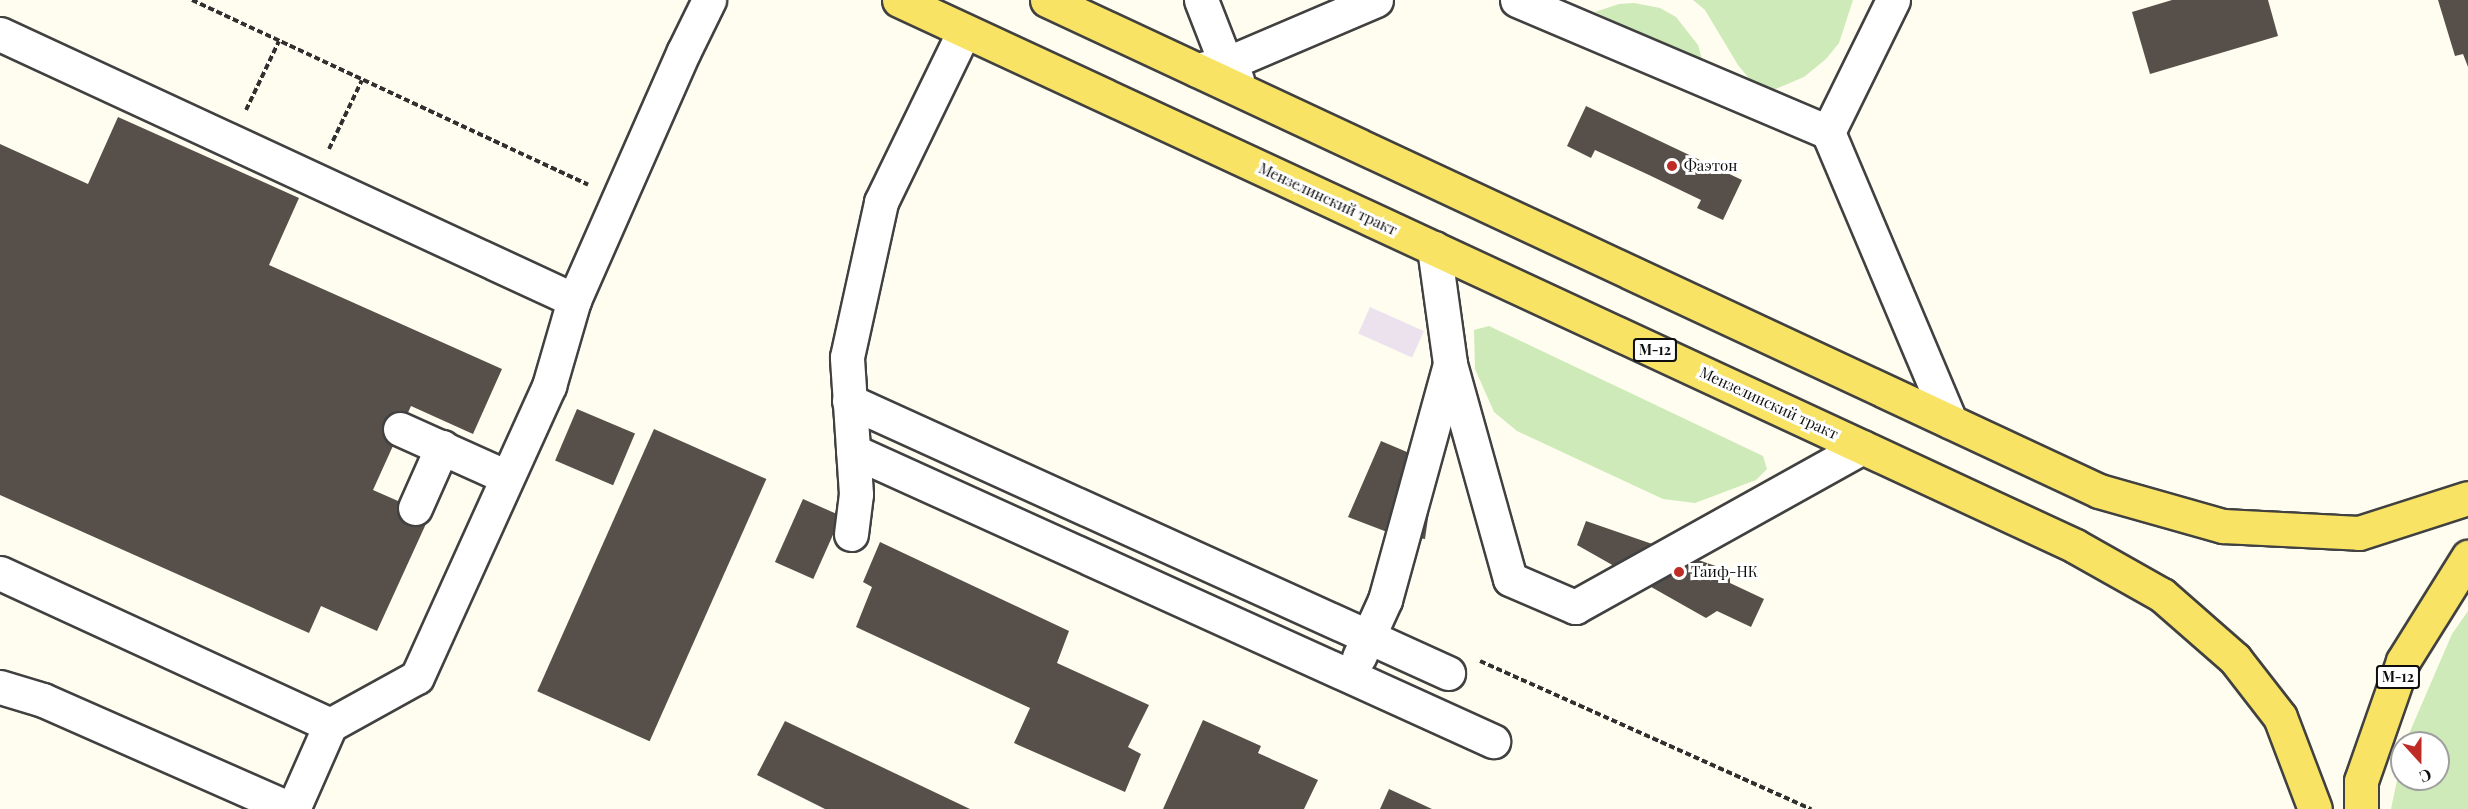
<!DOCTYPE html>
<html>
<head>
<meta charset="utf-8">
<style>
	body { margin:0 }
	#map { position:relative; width:2468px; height:809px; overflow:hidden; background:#fffdef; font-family:"Playfair Display",serif }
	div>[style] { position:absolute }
	.industrial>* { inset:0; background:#ece2ed; transform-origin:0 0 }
	.green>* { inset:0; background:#cdeab8 }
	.building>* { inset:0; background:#57504a; transform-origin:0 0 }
	.path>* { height:4px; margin-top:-2px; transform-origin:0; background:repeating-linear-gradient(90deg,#303030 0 6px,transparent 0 9px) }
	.roads { filter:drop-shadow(2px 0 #414141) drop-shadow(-2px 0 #414141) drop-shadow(0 2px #414141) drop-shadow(0 -2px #414141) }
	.minor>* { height:33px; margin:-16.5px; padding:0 16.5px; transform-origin:16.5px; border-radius:16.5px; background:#fff }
	.major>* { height:33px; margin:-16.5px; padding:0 16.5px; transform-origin:16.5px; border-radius:16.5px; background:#f9e364 }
	.dots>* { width:16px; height:16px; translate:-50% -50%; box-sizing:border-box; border:3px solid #fff; border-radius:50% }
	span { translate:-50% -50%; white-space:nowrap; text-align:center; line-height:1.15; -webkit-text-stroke:6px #fff; paint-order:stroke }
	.shield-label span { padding:2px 4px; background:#fff; border:2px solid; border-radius:4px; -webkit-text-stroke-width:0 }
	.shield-label { font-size:14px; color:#0e0e0e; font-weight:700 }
	.poi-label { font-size:15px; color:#0e0e0e }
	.left { translate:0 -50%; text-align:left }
	.street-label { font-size:15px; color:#0e0e0e }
	.north { position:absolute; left:2390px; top:731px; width:60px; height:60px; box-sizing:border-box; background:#fff; border:2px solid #9f9f9f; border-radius:50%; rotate:159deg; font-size:16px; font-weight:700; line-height:24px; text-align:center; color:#0e0e0e }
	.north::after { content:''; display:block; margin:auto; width:21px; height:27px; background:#bf2c25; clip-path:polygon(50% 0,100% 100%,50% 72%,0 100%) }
</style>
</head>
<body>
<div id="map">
	<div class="industrial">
		<div style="left:1370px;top:307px;width:59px;height:29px;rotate:24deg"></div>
	</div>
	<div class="green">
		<div style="clip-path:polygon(1693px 0,1853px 0,1839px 43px,1826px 59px,1804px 77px,1773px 90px,1761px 89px,1751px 81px,1738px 65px,1705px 10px)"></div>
		<div style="clip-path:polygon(1634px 3px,1660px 8px,1676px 17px,1698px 45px,1703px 63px,1595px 12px,1619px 4px)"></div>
		<div style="clip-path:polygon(1489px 326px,1763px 456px,1767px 469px,1756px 480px,1695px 503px,1663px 499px,1517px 431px,1494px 412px,1475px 369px,1474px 330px)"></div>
		<div style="clip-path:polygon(2468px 611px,2468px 809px,2391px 809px,2402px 757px,2402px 779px,2438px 779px,2438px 743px,2405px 743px,2452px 634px)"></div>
	</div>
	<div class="building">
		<div style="clip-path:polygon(2172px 0,2268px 0,2278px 36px,2150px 74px,2132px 12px)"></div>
		<div style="clip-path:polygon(2438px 0,2468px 0,2468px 67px,2463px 54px,2455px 56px)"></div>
		<div style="clip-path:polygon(1586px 106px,1742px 180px,1723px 220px,1697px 208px,1701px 200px,1649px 175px,1595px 150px,1591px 158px,1567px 146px)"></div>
		<div style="clip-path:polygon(118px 117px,299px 198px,269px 265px,502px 369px,473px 434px,411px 406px,373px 490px,430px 515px,377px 631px,321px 606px,309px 633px,0 495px,0 144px,88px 184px)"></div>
		<div style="left:577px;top:409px;width:63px;height:56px;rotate:23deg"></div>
		<div style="left:654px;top:429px;width:123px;height:287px;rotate:24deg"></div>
		<div style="clip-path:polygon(1381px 441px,1407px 452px,1437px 456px,1425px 539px,1395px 535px,1348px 517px)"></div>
		<div style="left:803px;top:499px;width:42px;height:69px;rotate:24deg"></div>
		<div style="clip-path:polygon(1586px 521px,1730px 571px,1730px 583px,1764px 599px,1751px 627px,1717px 611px,1706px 618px,1577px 545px)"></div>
		<div style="clip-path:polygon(880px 542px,1069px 631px,1057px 663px,1149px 705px,1128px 747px,1141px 754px,1125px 792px,1014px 743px,1030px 708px,856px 627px,872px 587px,863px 582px)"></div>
		<div style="clip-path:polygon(1203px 720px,1261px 746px,1258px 753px,1318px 780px,1304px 809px,1163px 809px)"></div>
		<div style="clip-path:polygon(785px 721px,970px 809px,825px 809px,757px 775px)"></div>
		<div style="clip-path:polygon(1389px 789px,1432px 809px,1380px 809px)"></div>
	</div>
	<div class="path">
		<div style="left:192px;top:0;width:437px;rotate:25deg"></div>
		<div style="left:246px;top:110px;width:76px;rotate:-64.4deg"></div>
		<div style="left:329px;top:149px;width:76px;rotate:-64.4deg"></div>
		<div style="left:1480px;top:661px;width:363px;rotate:24.1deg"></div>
	</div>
	<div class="roads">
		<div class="minor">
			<div style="left:1201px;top:0;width:69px;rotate:68.7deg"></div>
			<div style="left:1226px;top:64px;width:19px;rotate:55deg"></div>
			<div style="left:1517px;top:0;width:338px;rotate:23deg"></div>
			<div style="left:1893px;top:0;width:147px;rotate:116.2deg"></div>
			<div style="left:1828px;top:132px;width:314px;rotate:67.1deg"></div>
			<div style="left:0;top:34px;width:633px;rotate:24.86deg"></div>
			<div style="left:574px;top:300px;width:272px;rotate:-66.2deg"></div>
			<div style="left:684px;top:51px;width:57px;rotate:-63.9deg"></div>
			<div style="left:1197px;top:70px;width:30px;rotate:-12deg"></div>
			<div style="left:1226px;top:64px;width:163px;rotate:-23.1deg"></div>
			<div style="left:1434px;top:248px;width:117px;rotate:82.1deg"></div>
			<div style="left:1450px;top:364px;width:223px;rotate:74.4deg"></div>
			<div style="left:1510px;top:579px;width:71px;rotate:23.3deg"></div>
			<div style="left:1575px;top:607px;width:329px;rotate:-29.1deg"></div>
			<div style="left:849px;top:401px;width:658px;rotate:24.42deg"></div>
			<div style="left:400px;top:429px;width:117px;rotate:24.2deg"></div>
			<div style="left:853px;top:451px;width:703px;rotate:24.38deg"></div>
			<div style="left:415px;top:508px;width:67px;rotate:-66.1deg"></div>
			<div style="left:851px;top:534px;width:40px;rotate:-82.9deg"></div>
			<div style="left:856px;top:494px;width:137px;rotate:-93.8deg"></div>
			<div style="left:847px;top:357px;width:159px;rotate:-77.6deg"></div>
			<div style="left:881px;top:202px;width:190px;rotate:-64.1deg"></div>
			<div style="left:0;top:573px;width:363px;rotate:24.7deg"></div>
			<div style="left:330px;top:725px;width:99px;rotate:-28.9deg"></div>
			<div style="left:417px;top:677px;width:320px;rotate:-65.6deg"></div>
			<div style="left:549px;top:386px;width:90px;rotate:-73.8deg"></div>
			<div style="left:1359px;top:657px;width:63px;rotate:-65.5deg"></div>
			<div style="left:1385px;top:600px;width:245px;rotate:-74.6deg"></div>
			<div style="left:0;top:687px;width:45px;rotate:16.8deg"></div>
			<div style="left:43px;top:700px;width:270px;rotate:23.8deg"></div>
			<div style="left:293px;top:809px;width:92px;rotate:-66.2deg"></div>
		</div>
		<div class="major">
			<div style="left:899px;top:0;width:1297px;rotate:24.9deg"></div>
			<div style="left:2075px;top:546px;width:100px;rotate:29.4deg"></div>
			<div style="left:2162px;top:595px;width:97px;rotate:41.2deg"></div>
			<div style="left:2235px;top:659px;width:73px;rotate:52.2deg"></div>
			<div style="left:2280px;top:717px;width:98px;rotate:69.2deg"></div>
			<div style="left:1047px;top:0;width:1161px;rotate:25.02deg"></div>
			<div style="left:2099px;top:491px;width:129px;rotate:15.8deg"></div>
			<div style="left:2223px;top:526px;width:136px;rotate:2.9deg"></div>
			<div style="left:2359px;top:533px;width:114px;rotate:-17.8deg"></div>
			<div style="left:2361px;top:809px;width:28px;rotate:-90deg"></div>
			<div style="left:2361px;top:781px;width:127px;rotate:-70.7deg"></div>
			<div style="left:2403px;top:661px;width:123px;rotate:-58deg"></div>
		</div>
	</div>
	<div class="dots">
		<div style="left:1672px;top:166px;background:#bf2c25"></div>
		<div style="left:1679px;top:572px;background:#bf2c25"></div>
	</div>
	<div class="shield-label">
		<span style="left:1655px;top:350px">М-12</span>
		<span style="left:2398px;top:677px">М-12</span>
	</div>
	<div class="poi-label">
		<span class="left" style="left:1684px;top:166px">Фаэтон</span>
		<span class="left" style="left:1691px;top:572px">Таиф-НК</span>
	</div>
	<div class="street-label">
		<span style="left:1328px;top:199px;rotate:25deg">Мензелинский тракт</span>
		<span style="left:1769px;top:403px;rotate:25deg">Мензелинский тракт</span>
	</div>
	<div class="north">С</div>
</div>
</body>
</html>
